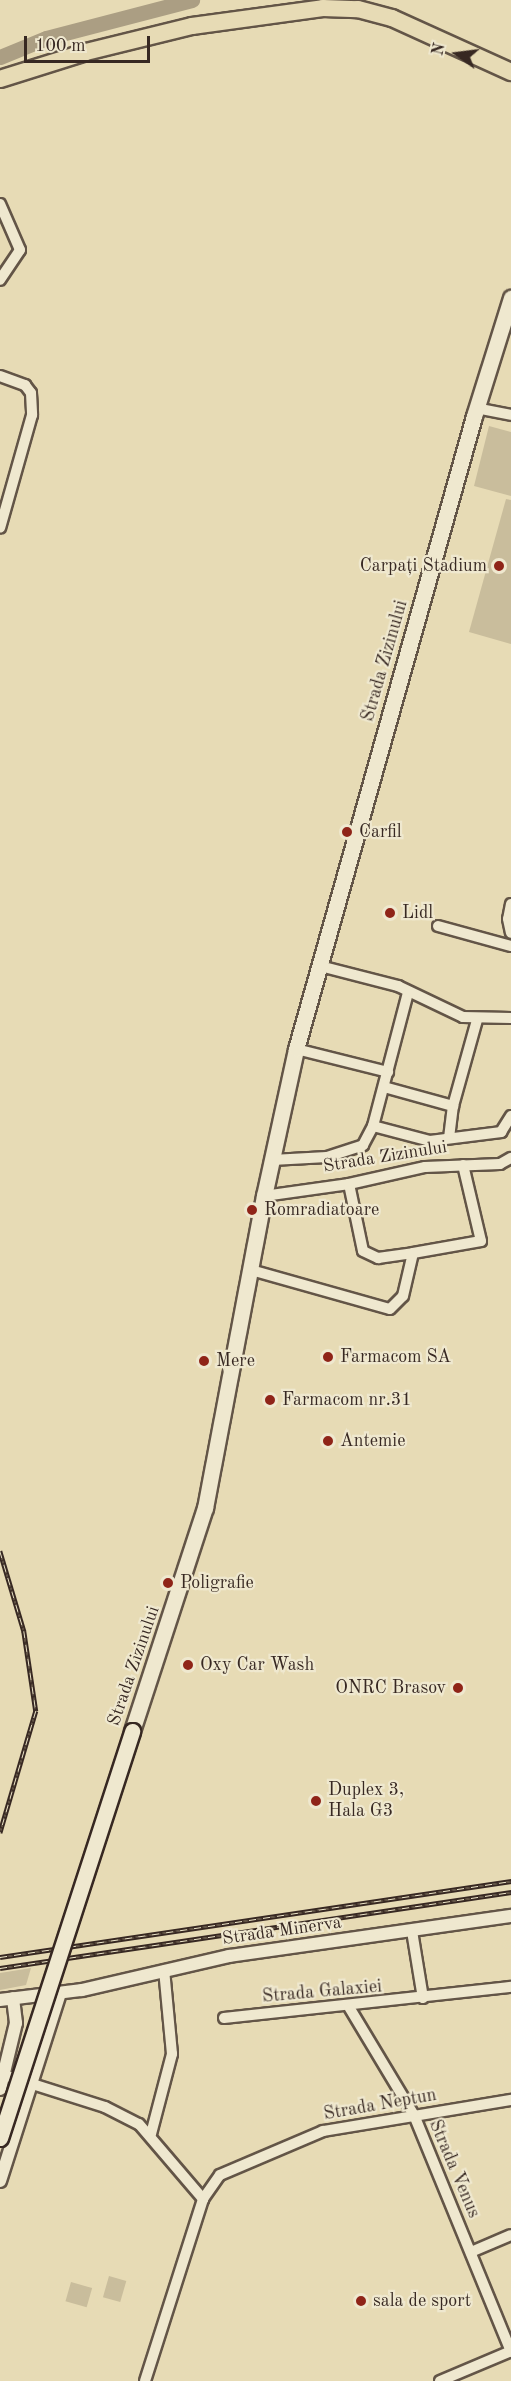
<!DOCTYPE html>
<html>
<head>
<meta charset="utf-8">
<style>
	body { margin:0 }
	#map { position:relative; width:511px; height:2381px; overflow:hidden; background:#e7dbb5; font-family:"Old Standard TT",serif }
	div>[style] { position:absolute }
	.green>* { inset:0; background:#c9bd9c; transform-origin:0 0 }
	.river>* { height:15px; margin:-7.5px; padding:0 7.5px; transform-origin:7.5px; border-radius:7.5px; background:#ab9e83 }
	.roads { filter:drop-shadow(2px 0 #635547) drop-shadow(-2px 0 #635547) drop-shadow(0 2px #635547) drop-shadow(0 -2px #635547) }
	.minor>* { height:10px; margin:-5px; padding:0 5px; transform-origin:5px; border-radius:5px; background:#efe8cf }
	.tertiary>* { height:12px; margin:-6px; padding:0 6px; transform-origin:6px; border-radius:6px; background:#efe8cf }
	.secondary>* { height:15px; margin:-7.5px; padding:0 7.5px; transform-origin:7.5px; border-radius:7.5px; background:#efe8cf }
	.primary>* { height:16px; margin:-8px; padding:0 8px; transform-origin:8px; border-radius:8px; background:#e7dbb5 }
	.rail>* { height:4.5px; margin-top:-2.25px; transform-origin:0; background:repeating-linear-gradient(90deg,#efe8cf 0 7px,#372822 0 14px); box-sizing:border-box; border-block:2px solid #372822 }
	.bridges { filter:drop-shadow(2px 0 #372822) drop-shadow(-2px 0 #372822) drop-shadow(0 2px #372822) drop-shadow(0 -2px #372822) }
	.secondary-bridge>* { height:15px; margin:-7.5px; padding:0 7.5px; transform-origin:7.5px; border-radius:7.5px; background:#efe8cf }
	.dots>* { width:16px; height:16px; translate:-50% -50%; box-sizing:border-box; border:3px solid #efe8cf; border-radius:50% }
	span { translate:-50% -50%; white-space:nowrap; text-align:center; line-height:1.15; -webkit-text-stroke:4.5px #efe8cf; paint-order:stroke }
	.poi-label { font-size:18px; color:#372822 }
	.right { translate:-100% -50%; text-align:right }
	.left { translate:0 -50%; text-align:left }
	.street-label { font-size:18px; color:#372822 }
	.north { position:absolute; left:427px; top:24px; width:60px; height:60px; -webkit-text-stroke:4px #efe8cf; paint-order:stroke; rotate:284deg; font-size:16px; font-weight:700; line-height:24px; text-align:center; color:#372822 }
	.north::after { content:''; display:block; margin:auto; width:21px; height:27px; background:#372822; clip-path:polygon(50% 0,100% 100%,50% 72%,0 100%) }
	.scale { position:absolute; left:24px; top:36px; width:126px; height:27px; box-sizing:border-box; border:3px solid #372822; border-top:0; padding-left:8px; font-size:18px; line-height:21px; white-space:nowrap; color:#372822; -webkit-text-stroke:4px #efe8cf; paint-order:stroke }
</style>
</head>
<body>
<div id="map">
	<div class="green">
		<div style="clip-path:polygon(489px 426px,511px 432px,511px 496px,474px 486px)"></div>
		<div style="clip-path:polygon(506px 499px,511px 500px,511px 644px,469px 632px)"></div>
		<div style="clip-path:polygon(31px 1968px,26px 1985px,0 1990px,0 1973px)"></div>
		<div style="left:109px;top:2276px;width:18px;height:22px;rotate:16deg"></div>
		<div style="left:71px;top:2282px;width:22px;height:20px;rotate:16deg"></div>
	</div>
	<div class="river">
		<div style="left:0;top:57px;width:50px;rotate:-22.4deg"></div>
		<div style="left:46px;top:38px;width:151px;rotate:-14.6deg"></div>
	</div>
	<div class="roads">
		<div class="minor">
			<div style="left:0;top:204px;width:50px;rotate:66.5deg"></div>
			<div style="left:20px;top:250px;width:36px;rotate:124deg"></div>
			<div style="left:0;top:376px;width:27px;rotate:20deg"></div>
			<div style="left:25px;top:385px;width:10px;rotate:53deg"></div>
			<div style="left:31px;top:393px;width:22px;rotate:87deg"></div>
			<div style="left:32px;top:415px;width:117px;rotate:105.8deg"></div>
			<div style="left:476px;top:408px;width:36px;rotate:11deg"></div>
			<div style="left:511px;top:904px;width:15px;rotate:101deg"></div>
			<div style="left:508px;top:919px;width:14px;rotate:78deg"></div>
			<div style="left:438px;top:926px;width:76px;rotate:15.3deg"></div>
			<div style="left:320px;top:966px;width:81px;rotate:14.4deg"></div>
			<div style="left:398px;top:986px;width:72px;rotate:25.5deg"></div>
			<div style="left:463px;top:1017px;width:48px;rotate:1.2deg"></div>
			<div style="left:296px;top:1049px;width:95px;rotate:14deg"></div>
			<div style="left:384px;top:1087px;width:72px;rotate:15.4deg"></div>
			<div style="left:373px;top:1126px;width:59px;rotate:14.7deg"></div>
			<div style="left:430px;top:1141px;width:72px;rotate:-7.2deg"></div>
			<div style="left:501px;top:1132px;width:19px;rotate:-58deg"></div>
			<div style="left:449px;top:1138px;width:32px;rotate:-83deg"></div>
			<div style="left:453px;top:1106px;width:89px;rotate:-74.4deg"></div>
			<div style="left:272px;top:1160px;width:55px;rotate:-3.1deg"></div>
			<div style="left:327px;top:1157px;width:38px;rotate:-18deg"></div>
			<div style="left:363px;top:1145px;width:21px;rotate:-62deg"></div>
			<div style="left:373px;top:1126px;width:138px;rotate:-75.3deg"></div>
			<div style="left:349px;top:1184px;width:68px;rotate:78.2deg"></div>
			<div style="left:363px;top:1251px;width:17px;rotate:25deg"></div>
			<div style="left:378px;top:1258px;width:35px;rotate:-8deg"></div>
			<div style="left:413px;top:1253px;width:69px;rotate:-10deg"></div>
			<div style="left:481px;top:1241px;width:78px;rotate:-103.3deg"></div>
			<div style="left:264px;top:1196px;width:86px;rotate:-8deg"></div>
			<div style="left:349px;top:1184px;width:78px;rotate:-12.6deg"></div>
			<div style="left:425px;top:1167px;width:75px;rotate:-2.3deg"></div>
			<div style="left:500px;top:1164px;width:13px;rotate:-29deg"></div>
			<div style="left:251px;top:1270px;width:144px;rotate:15.7deg"></div>
			<div style="left:390px;top:1309px;width:18px;rotate:-45deg"></div>
			<div style="left:403px;top:1296px;width:44px;rotate:-76.9deg"></div>
			<div style="left:412px;top:1931px;width:68px;rotate:80.7deg"></div>
			<div style="left:349px;top:2007px;width:126px;rotate:59deg"></div>
			<div style="left:414px;top:2115px;width:256px;rotate:67.7deg"></div>
			<div style="left:224px;top:2018px;width:289px;rotate:-6.2deg"></div>
			<div style="left:4px;top:2075px;width:106px;rotate:17.6deg"></div>
			<div style="left:105px;top:2107px;width:38px;rotate:27deg"></div>
			<div style="left:139px;top:2124px;width:99px;rotate:49.5deg"></div>
			<div style="left:151px;top:2134px;width:83px;rotate:-75.3deg"></div>
			<div style="left:172px;top:2054px;width:84px;rotate:-95.4deg"></div>
			<div style="left:471px;top:2252px;width:43px;rotate:-23deg"></div>
			<div style="left:145px;top:2381px;width:191px;rotate:-72.3deg"></div>
			<div style="left:203px;top:2199px;width:29px;rotate:-55deg"></div>
			<div style="left:220px;top:2175px;width:112px;rotate:-23.1deg"></div>
			<div style="left:323px;top:2131px;width:191px;rotate:-9.4deg"></div>
			<div style="left:440px;top:2381px;width:77px;rotate:-22.9deg"></div>
		</div>
		<div class="tertiary">
			<div style="left:0;top:2000px;width:83px;rotate:-7deg"></div>
			<div style="left:82px;top:1990px;width:151px;rotate:-13deg"></div>
			<div style="left:229px;top:1956px;width:285px;rotate:-8.1deg"></div>
			<div style="left:0;top:2089px;width:68px;rotate:-76.4deg"></div>
			<div style="left:16px;top:2023px;width:25px;rotate:-97deg"></div>
			<div style="left:0;top:2181px;width:197px;rotate:-72.3deg"></div>
		</div>
		<div class="secondary">
			<div style="left:132px;top:1731px;width:235px;rotate:-71.9deg"></div>
			<div style="left:205px;top:1508px;width:318px;rotate:-79.3deg"></div>
			<div style="left:264px;top:1196px;width:150px;rotate:-77.7deg"></div>
			<div style="left:296px;top:1049px;width:658px;rotate:-74.29deg"></div>
			<div style="left:474px;top:416px;width:124px;rotate:-72.6deg"></div>
		</div>
		<div class="primary">
			<div style="left:0;top:79px;width:90px;rotate:-17.4deg"></div>
			<div style="left:86px;top:52px;width:109px;rotate:-13.8deg"></div>
			<div style="left:192px;top:26px;width:132px;rotate:-7.8deg"></div>
			<div style="left:323px;top:8px;width:35px;rotate:2deg"></div>
			<div style="left:358px;top:9px;width:35px;rotate:15deg"></div>
			<div style="left:392px;top:18px;width:131px;rotate:24.4deg"></div>
		</div>
	</div>
	<div class="rail">
		<div style="left:0;top:1551px;width:84px;rotate:73.3deg"></div>
		<div style="left:24px;top:1631px;width:81px;rotate:81.5deg"></div>
		<div style="left:36px;top:1711px;width:127px;rotate:106.4deg"></div>
		<div style="left:0;top:1957px;width:517px;rotate:-8.46deg"></div>
		<div style="left:0;top:1968px;width:517px;rotate:-8.46deg"></div>
	</div>
	<div class="bridges">
		<div class="secondary-bridge">
			<div style="left:0;top:2138px;width:428px;rotate:-72deg"></div>
		</div>
	</div>
	<div class="dots">
		<div style="left:499px;top:566px;background:#8f2418"></div>
		<div style="left:347px;top:832px;background:#8f2418"></div>
		<div style="left:390px;top:913px;background:#8f2418"></div>
		<div style="left:252px;top:1210px;background:#8f2418"></div>
		<div style="left:328px;top:1357px;background:#8f2418"></div>
		<div style="left:204px;top:1361px;background:#8f2418"></div>
		<div style="left:270px;top:1400px;background:#8f2418"></div>
		<div style="left:328px;top:1441px;background:#8f2418"></div>
		<div style="left:168px;top:1583px;background:#8f2418"></div>
		<div style="left:188px;top:1665px;background:#8f2418"></div>
		<div style="left:458px;top:1688px;background:#8f2418"></div>
		<div style="left:316px;top:1801px;background:#8f2418"></div>
		<div style="left:361px;top:2301px;background:#8f2418"></div>
	</div>
	<div class="poi-label">
		<span class="right" style="left:487px;top:566px">Carpați Stadium</span>
		<span class="left" style="left:359px;top:832px">Carfil</span>
		<span class="left" style="left:402px;top:913px">Lidl</span>
		<span class="left" style="left:264px;top:1210px">Romradiatoare</span>
		<span class="left" style="left:340px;top:1357px">Farmacom SA</span>
		<span class="left" style="left:216px;top:1361px">Mere</span>
		<span class="left" style="left:282px;top:1400px">Farmacom nr.31</span>
		<span class="left" style="left:340px;top:1441px">Antemie</span>
		<span class="left" style="left:180px;top:1583px">Poligrafie</span>
		<span class="left" style="left:200px;top:1665px">Oxy Car Wash</span>
		<span class="right" style="left:446px;top:1688px">ONRC Brasov</span>
		<span class="left" style="left:328px;top:1801px">Duplex 3,<br>Hala G3</span>
		<span class="left" style="left:373px;top:2301px">sala de sport</span>
	</div>
	<div class="street-label">
		<span style="left:385px;top:661px;rotate:-74deg">Strada Zizinului</span>
		<span style="left:385px;top:1157px;rotate:-9deg">Strada Zizinului</span>
		<span style="left:134px;top:1666px;rotate:-71deg">Strada Zizinului</span>
		<span style="left:282px;top:1931px;rotate:-8deg">Strada Minerva</span>
		<span style="left:322px;top:1992px;rotate:-5deg">Strada Galaxiei</span>
		<span style="left:380px;top:2105px;rotate:-10deg">Strada Neptun</span>
		<span style="left:454px;top:2169px;rotate:67deg">Strada Venus</span>
	</div>
	<div class="north">N</div>
	<div class="scale">100 m</div>
</div>
</body>
</html>
